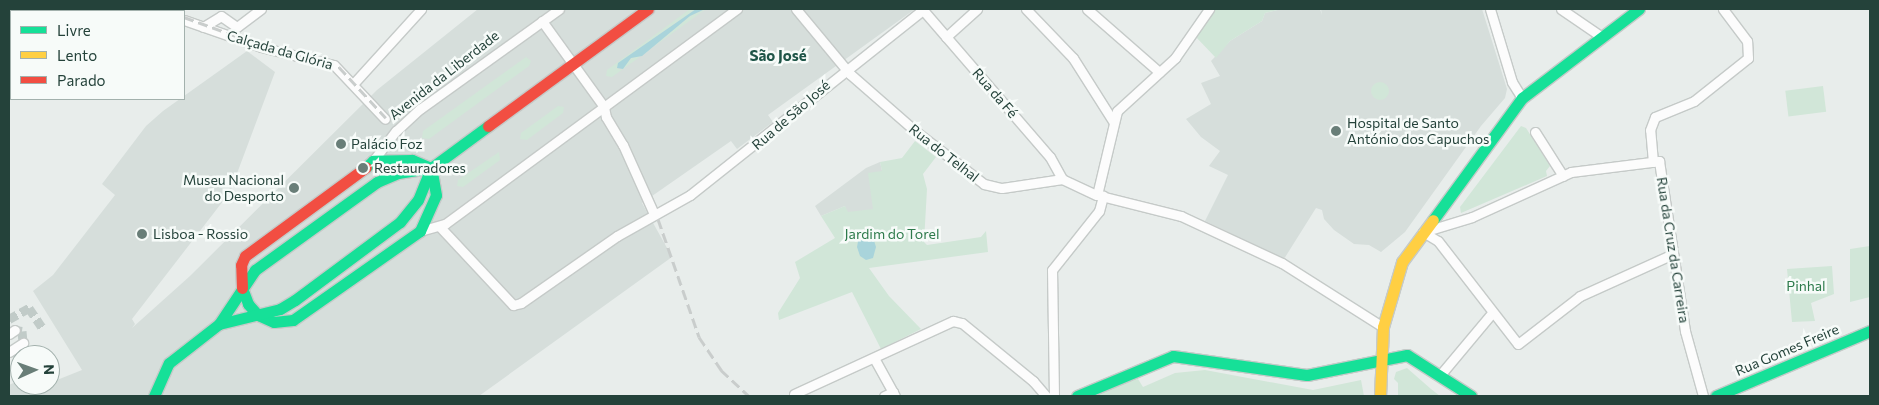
<!DOCTYPE html>
<html>
<head>
<meta charset="utf-8">
<style>
	body { margin:0 }
	#map { position:relative; width:1879px; height:405px; overflow:hidden; background:#e8edeb; font-family:Commissioner,sans-serif }
	div>[style] { position:absolute }
	.built>* { inset:0; background:#d6dedb }
	.green>* { inset:0; background:#d1e6d8; transform-origin:0 0 }
	.round { border-radius:50% }
	.water>* { inset:0; background:#a9d4db }
	.street-tunnel>* { height:9px; margin-top:-4.5px; transform-origin:0; background:repeating-linear-gradient(90deg,#c1cbc8 0 9px,transparent 0 13.5px) }
	.roads { filter:drop-shadow(1px 0 #c5cac8) drop-shadow(-1px 0 #c5cac8) drop-shadow(0 1px #c5cac8) drop-shadow(0 -1px #c5cac8) }
	.street>* { height:9px; margin:-4.5px; padding:0 4.5px; transform-origin:4.5px; border-radius:4.5px; background:#fcfcfc }
	.fast>* { height:11px; margin:-5.5px; padding:0 5.5px; transform-origin:5.5px; border-radius:5.5px; background:#16e098 }
	.slow>* { height:11px; margin:-5.5px; padding:0 5.5px; transform-origin:5.5px; border-radius:5.5px; background:#ffcf43 }
	.jam>* { height:11px; margin:-5.5px; padding:0 5.5px; transform-origin:5.5px; border-radius:5.5px; background:#f24e42 }
	.rail>* { height:3px; margin-top:-1.5px; transform-origin:0; background:repeating-linear-gradient(90deg,#c9cdcc 0 10px,transparent 0 15px) }
	.dots>* { width:14px; height:14px; translate:-50% -50%; box-sizing:border-box; border:2px solid #f7fbf9; border-radius:50% }
	span { translate:-50% -50%; white-space:nowrap; text-align:center; line-height:1.15; -webkit-text-stroke:5px #f7fbf9; paint-order:stroke }
	.street-label { font-size:14px; color:#24423a }
	.poi-label { font-size:14px; color:#24423a }
	.left { translate:0 -50%; text-align:left }
	.right { translate:-100% -50%; text-align:right }
	.park-label { font-size:14px; color:#2d7a4b }
	.neighbourhood-label { font-size:15px; color:#1f5548; font-weight:700 }
	.frame { position:absolute; inset:0; border:10px solid #24423a; pointer-events:none }
	.legend { position:absolute; left:10px; top:10px; width:175px; height:90px; box-sizing:border-box; background:#f7fbf9; border:1px solid #a3b1ad; margin:0; padding:6px 9px; list-style:none; font-size:15px; color:#24423a }
	.legend li { display:flex; align-items:center; gap:10px; height:25px }
	.legend b { width:25px; border:1px solid #a3b1ad }
	.north { position:absolute; left:10px; top:345px; width:50px; height:50px; box-sizing:border-box; background:#f7fbf9; border:1px solid #a3b1ad; border-radius:50%; rotate:88deg; font-size:14px; font-weight:700; line-height:20px; text-align:center; color:#24423a }
	.north::after { content:''; display:block; margin:auto; width:18px; height:22px; background:#697e78; clip-path:polygon(50% 0,100% 100%,50% 72%,0 100%) }
</style>
</head>
<body>
<div id="map">
	<div class="built">
		<div style="clip-path:polygon(478px 9px,915px 9px,768px 115px,773px 122px,737px 149px,731px 141px,642px 203px,672px 257px,479px 396px,9px 396px,9px 385px,20px 380px,20px 385px,39px 385px,37px 388px,82px 370px,33px 291px,53px 275px,115px 195px,102px 184px,146px 126px,163px 111px,247px 51px,275px 72px,230px 192px,132px 319px,135px 324px,132px 328px,190px 276px,377px 90px)"></div>
		<div style="clip-path:polygon(1282px 9px,1320px 9px,1322px 15px,1321px 9px,1482px 9px,1507px 89px,1505px 98px,1481px 126px,1405px 232px,1381px 252px,1369px 245px,1354px 244px,1334px 230px,1324px 219px,1322px 210px,1316px 208px,1284px 259px,1205px 221px,1228px 175px,1209px 166px,1220px 151px,1201px 137px,1186px 119px,1211px 104px,1201px 83px,1220px 76px,1211px 61px,1230px 41px,1262px 21px,1265px 13px)"></div>
		<div style="clip-path:polygon(880px 162px,890px 206px,849px 224px,845px 206px,821px 216px,815px 206px,866px 168px)"></div>
	</div>
	<div class="green">
		<div style="clip-path:polygon(690px 9px,696px 9px,625px 58px,617px 68px,621px 70px,631px 58px,652px 48px,690px 16px,706px 9px,612px 77px,606px 76px,607px 70px)"></div>
		<div style="clip-path:polygon(1215px 9px,1282px 9px,1265px 13px,1262px 21px,1230px 41px,1216px 58px,1195px 36px)"></div>
		<div style="clip-path:polygon(526px 57px,531px 61px,529px 66px,429px 139px,422px 138px,423px 131px)"></div>
		<div class="round" style="left:1371px;top:82px;width:18px;height:18px"></div>
		<div style="left:1823px;top:86px;width:26px;height:38px;rotate:83deg"></div>
		<div style="clip-path:polygon(558px 106px,564px 107px,563px 113px,527px 140px,520px 139px,521px 133px)"></div>
		<div style="clip-path:polygon(1521px 126px,1526px 128px,1550px 166px,1546px 171px,1547px 176px,1461px 213px,1460px 207px)"></div>
		<div style="clip-path:polygon(915px 141px,936px 157px,923px 174px,927px 189px,924px 242px,927px 245px,981px 237px,986px 231px,988px 252px,869px 268px,889px 296px,921px 329px,881px 349px,852px 292px,779px 320px,778px 313px,800px 278px,795px 262px,835px 238px,821px 216px,845px 206px,848px 212px,873px 209px,868px 173px,882px 171px,880px 162px,902px 158px)"></div>
		<div style="clip-path:polygon(499px 152px,500px 160px,463px 187px,457px 186px,458px 180px)"></div>
		<div style="clip-path:polygon(1870px 246px,1870px 297px,1850px 302px,1850px 249px)"></div>
		<div style="clip-path:polygon(1832px 266px,1834px 294px,1811px 303px,1815px 321px,1792px 322px,1787px 269px)"></div>
		<div style="clip-path:polygon(1407px 368px,1431px 389px,1440px 396px,1398px 396px,1398px 383px,1394px 379px,1396px 372px)"></div>
		<div style="clip-path:polygon(1205px 370px,1313px 390px,1361px 380px,1364px 396px,1082px 396px,1138px 379px,1143px 387px,1175px 373px)"></div>
	</div>
	<div class="water">
		<div style="clip-path:polygon(696px 9px,705px 9px,690px 16px,642px 56px,631px 58px,623px 69px,617px 68px,618px 63px)"></div>
		<div style="clip-path:polygon(865px 231px,872px 234px,876px 247px,873px 258px,866px 260px,860px 256px,857px 247px,859px 236px)"></div>
	</div>
	<div class="street-tunnel">
		<div style="left:9px;top:319px;width:23px;rotate:-29deg"></div>
		<div style="left:29px;top:308px;width:25px;rotate:56deg"></div>
		<div style="left:15px;top:330px;width:7px;rotate:8deg"></div>
		<div style="left:22px;top:331px;width:12px;rotate:85deg"></div>
	</div>
	<div class="roads">
		<div class="street">
			<div style="left:155px;top:9px;width:6px;rotate:18deg"></div>
			<div style="left:796px;top:9px;width:85px;rotate:50.3deg"></div>
			<div style="left:850px;top:74px;width:85px;rotate:41.2deg"></div>
			<div style="left:914px;top:130px;width:88px;rotate:37.6deg"></div>
			<div style="left:984px;top:184px;width:18px;rotate:13deg"></div>
			<div style="left:1002px;top:188px;width:61px;rotate:-8.5deg"></div>
			<div style="left:1062px;top:179px;width:38px;rotate:25deg"></div>
			<div style="left:1097px;top:195px;width:87px;rotate:14deg"></div>
			<div style="left:1181px;top:216px;width:111px;rotate:25deg"></div>
			<div style="left:1282px;top:263px;width:120px;rotate:32.4deg"></div>
			<div style="left:1026px;top:9px;width:68px;rotate:46.2deg"></div>
			<div style="left:1073px;top:58px;width:75px;rotate:57.6deg"></div>
			<div style="left:1087px;top:9px;width:96px;rotate:41.2deg"></div>
			<div style="left:1490px;top:9px;width:76px;rotate:73.2deg"></div>
			<div style="left:1512px;top:82px;width:19px;rotate:58deg"></div>
			<div style="left:1561px;top:9px;width:50px;rotate:34.3deg"></div>
			<div style="left:923px;top:10px;width:194px;rotate:49.2deg"></div>
			<div style="left:1050px;top:157px;width:25px;rotate:61deg"></div>
			<div style="left:184px;top:20px;width:82px;rotate:19.3deg"></div>
			<div style="left:261px;top:47px;width:75px;rotate:13.9deg"></div>
			<div style="left:334px;top:65px;width:74px;rotate:46.6deg"></div>
			<div style="left:542px;top:21px;width:106px;rotate:54.2deg"></div>
			<div style="left:604px;top:107px;width:10px;rotate:79deg"></div>
			<div style="left:606px;top:117px;width:33px;rotate:59deg"></div>
			<div style="left:623px;top:145px;width:76px;rotate:65.8deg"></div>
			<div style="left:203px;top:27px;width:21px;rotate:-31deg"></div>
			<div style="left:221px;top:16px;width:19px;rotate:35deg"></div>
			<div style="left:237px;top:27px;width:30px;rotate:-37deg"></div>
			<div style="left:946px;top:37px;width:42px;rotate:-42.1deg"></div>
			<div style="left:354px;top:83px;width:100px;rotate:-47.8deg"></div>
			<div style="left:1535px;top:132px;width:52px;rotate:57.5deg"></div>
			<div style="left:373px;top:161px;width:38px;rotate:-53deg"></div>
			<div style="left:396px;top:131px;width:33px;rotate:-43deg"></div>
			<div style="left:420px;top:109px;width:171px;rotate:-35.7deg"></div>
			<div style="left:1653px;top:162px;width:32px;rotate:-95deg"></div>
			<div style="left:1650px;top:130px;width:14px;rotate:-69deg"></div>
			<div style="left:1655px;top:117px;width:42px;rotate:-22.3deg"></div>
			<div style="left:1694px;top:101px;width:69px;rotate:-38.5deg"></div>
			<div style="left:1748px;top:58px;width:17px;rotate:-93deg"></div>
			<div style="left:1747px;top:41px;width:40px;rotate:-127deg"></div>
			<div style="left:1097px;top:195px;width:86px;rotate:-76.6deg"></div>
			<div style="left:1117px;top:111px;width:79px;rotate:-42.4deg"></div>
			<div style="left:1175px;top:58px;width:60px;rotate:-55.2deg"></div>
			<div style="left:440px;top:227px;width:107px;rotate:46.9deg"></div>
			<div style="left:513px;top:305px;width:8px;rotate:-14deg"></div>
			<div style="left:521px;top:303px;width:117px;rotate:-34.9deg"></div>
			<div style="left:617px;top:236px;width:84px;rotate:-29.3deg"></div>
			<div style="left:690px;top:195px;width:299px;rotate:-38.5deg"></div>
			<div style="left:420px;top:231px;width:26px;rotate:-16deg"></div>
			<div style="left:445px;top:224px;width:363px;rotate:-36.4deg"></div>
			<div style="left:1423px;top:232px;width:51px;rotate:-17deg"></div>
			<div style="left:1472px;top:217px;width:109px;rotate:-24.4deg"></div>
			<div style="left:1571px;top:172px;width:89px;rotate:-7.1deg"></div>
			<div style="left:1659px;top:161px;width:172px;rotate:81.3deg"></div>
			<div style="left:1685px;top:331px;width:67px;rotate:74.5deg"></div>
			<div style="left:1423px;top:232px;width:17px;rotate:31deg"></div>
			<div style="left:1438px;top:241px;width:130px;rotate:52.2deg"></div>
			<div style="left:1518px;top:344px;width:78px;rotate:-37.7deg"></div>
			<div style="left:1580px;top:296px;width:102px;rotate:-24.3deg"></div>
			<div style="left:9px;top:334px;width:7px;rotate:-34deg"></div>
			<div style="left:9px;top:352px;width:17px;rotate:-33deg"></div>
			<div style="left:874px;top:358px;width:43px;rotate:61.1deg"></div>
			<div style="left:1441px;top:374px;width:80px;rotate:-50.1deg"></div>
			<div style="left:794px;top:394px;width:175px;rotate:-24.7deg"></div>
			<div style="left:953px;top:321px;width:9px;rotate:13deg"></div>
			<div style="left:962px;top:323px;width:92px;rotate:39.2deg"></div>
			<div style="left:1033px;top:381px;width:20px;rotate:49deg"></div>
			<div style="left:884px;top:396px;width:10px;rotate:-24deg"></div>
			<div style="left:1054px;top:396px;width:126px;rotate:-90.9deg"></div>
			<div style="left:1052px;top:270px;width:75px;rotate:-51.5deg"></div>
			<div style="left:1099px;top:211px;width:16px;rotate:-75deg"></div>
		</div>
		<div class="fast">
			<div style="left:1433px;top:220px;width:151px;rotate:-53.9deg"></div>
			<div style="left:1522px;top:98px;width:147px;rotate:-37.3deg"></div>
			<div style="left:242px;top:288px;width:17px;rotate:69deg"></div>
			<div style="left:248px;top:304px;width:15px;rotate:48deg"></div>
			<div style="left:258px;top:315px;width:17px;rotate:24deg"></div>
			<div style="left:274px;top:322px;width:19px;rotate:-6deg"></div>
			<div style="left:293px;top:320px;width:155px;rotate:-35deg"></div>
			<div style="left:420px;top:231px;width:39px;rotate:-66deg"></div>
			<div style="left:436px;top:195px;width:27px;rotate:-100deg"></div>
			<div style="left:431px;top:168px;width:21px;rotate:-157deg"></div>
			<div style="left:412px;top:160px;width:39px;rotate:179deg"></div>
			<div style="left:373px;top:161px;width:9px;rotate:139deg"></div>
			<div style="left:219px;top:324px;width:63px;rotate:-13.8deg"></div>
			<div style="left:280px;top:309px;width:17px;rotate:-31deg"></div>
			<div style="left:295px;top:300px;width:131px;rotate:-36.6deg"></div>
			<div style="left:400px;top:222px;width:28px;rotate:-51deg"></div>
			<div style="left:418px;top:200px;width:35px;rotate:-68deg"></div>
			<div style="left:154px;top:396px;width:36px;rotate:-66deg"></div>
			<div style="left:169px;top:363px;width:63px;rotate:-38deg"></div>
			<div style="left:219px;top:324px;width:65px;rotate:-56.3deg"></div>
			<div style="left:255px;top:270px;width:150px;rotate:-35.8deg"></div>
			<div style="left:377px;top:182px;width:23px;rotate:-23deg"></div>
			<div style="left:398px;top:173px;width:33px;rotate:-9deg"></div>
			<div style="left:431px;top:168px;width:71px;rotate:-36.4deg"></div>
			<div style="left:1077px;top:396px;width:104px;rotate:-22.6deg"></div>
			<div style="left:1173px;top:356px;width:135px;rotate:8.1deg"></div>
			<div style="left:1307px;top:375px;width:102px;rotate:-11.3deg"></div>
			<div style="left:1407px;top:355px;width:76px;rotate:32.6deg"></div>
			<div style="left:1716px;top:396px;width:167px;rotate:-22.9deg"></div>
		</div>
		<div class="slow">
			<div style="left:1380px;top:396px;width:69px;rotate:-87.5deg"></div>
			<div style="left:1383px;top:327px;width:68px;rotate:-73.7deg"></div>
			<div style="left:1402px;top:262px;width:52px;rotate:-53.6deg"></div>
		</div>
		<div class="jam">
			<div style="left:488px;top:126px;width:198px;rotate:-36.2deg"></div>
			<div style="left:242px;top:288px;width:23px;rotate:-92deg"></div>
			<div style="left:241px;top:265px;width:10px;rotate:-66deg"></div>
			<div style="left:245px;top:256px;width:150px;rotate:-36.3deg"></div>
		</div>
	</div>
	<div class="rail">
		<div style="left:161px;top:9px;width:7px;rotate:16deg"></div>
		<div style="left:184px;top:17px;width:87px;rotate:20.1deg"></div>
		<div style="left:266px;top:47px;width:76px;rotate:15.3deg"></div>
		<div style="left:339px;top:67px;width:69px;rotate:47.3deg"></div>
		<div style="left:658px;top:219px;width:125px;rotate:70.8deg"></div>
		<div style="left:699px;top:337px;width:40px;rotate:56deg"></div>
		<div style="left:721px;top:370px;width:38px;rotate:43deg"></div>
	</div>
	<div class="dots">
		<div style="left:1336px;top:131px;background:#697e78"></div>
		<div style="left:341px;top:144px;background:#697e78"></div>
		<div style="left:363px;top:168px;background:#697e78"></div>
		<div style="left:294px;top:188px;background:#697e78"></div>
		<div style="left:142px;top:234px;background:#697e78"></div>
	</div>
	<div class="street-label">
		<span style="left:280px;top:50px;rotate:16deg">Calçada da Glória</span>
		<span style="left:444px;top:75px;rotate:-38deg">Avenida da Liberdade</span>
		<span style="left:995px;top:93px;rotate:49deg">Rua da Fé</span>
		<span style="left:791px;top:115px;rotate:-41deg">Rua de São José</span>
		<span style="left:944px;top:153px;rotate:38deg">Rua do Telhal</span>
		<span style="left:1673px;top:250px;rotate:81deg">Rua da Cruz da Carreira</span>
		<span style="left:1787px;top:350px;rotate:-23deg">Rua Gomes Freire</span>
	</div>
	<div class="poi-label">
		<span class="left" style="left:1347px;top:131px">Hospital de Santo<br>António dos Capuchos</span>
		<span class="left" style="left:351px;top:144px">Palácio Foz</span>
		<span class="left" style="left:374px;top:168px">Restauradores</span>
		<span class="right" style="left:284px;top:188px">Museu Nacional<br>do Desporto</span>
		<span class="left" style="left:153px;top:234px">Lisboa - Rossio</span>
	</div>
	<div class="park-label">
		<span style="left:892px;top:234px">Jardim do Torel</span>
		<span style="left:1806px;top:286px">Pinhal</span>
	</div>
	<div class="neighbourhood-label">
		<span style="left:778px;top:56px">São José</span>
	</div>
	<div class="frame"></div>
	<ul class="legend">
	<li><b style="height:6px;background:#16e098"></b>Livre</li>
	<li><b style="height:6px;background:#ffcf43"></b>Lento</li>
	<li><b style="height:6px;background:#f24e42"></b>Parado</li>
	</ul>
	<div class="north">N</div>
</div>
</body>
</html>
